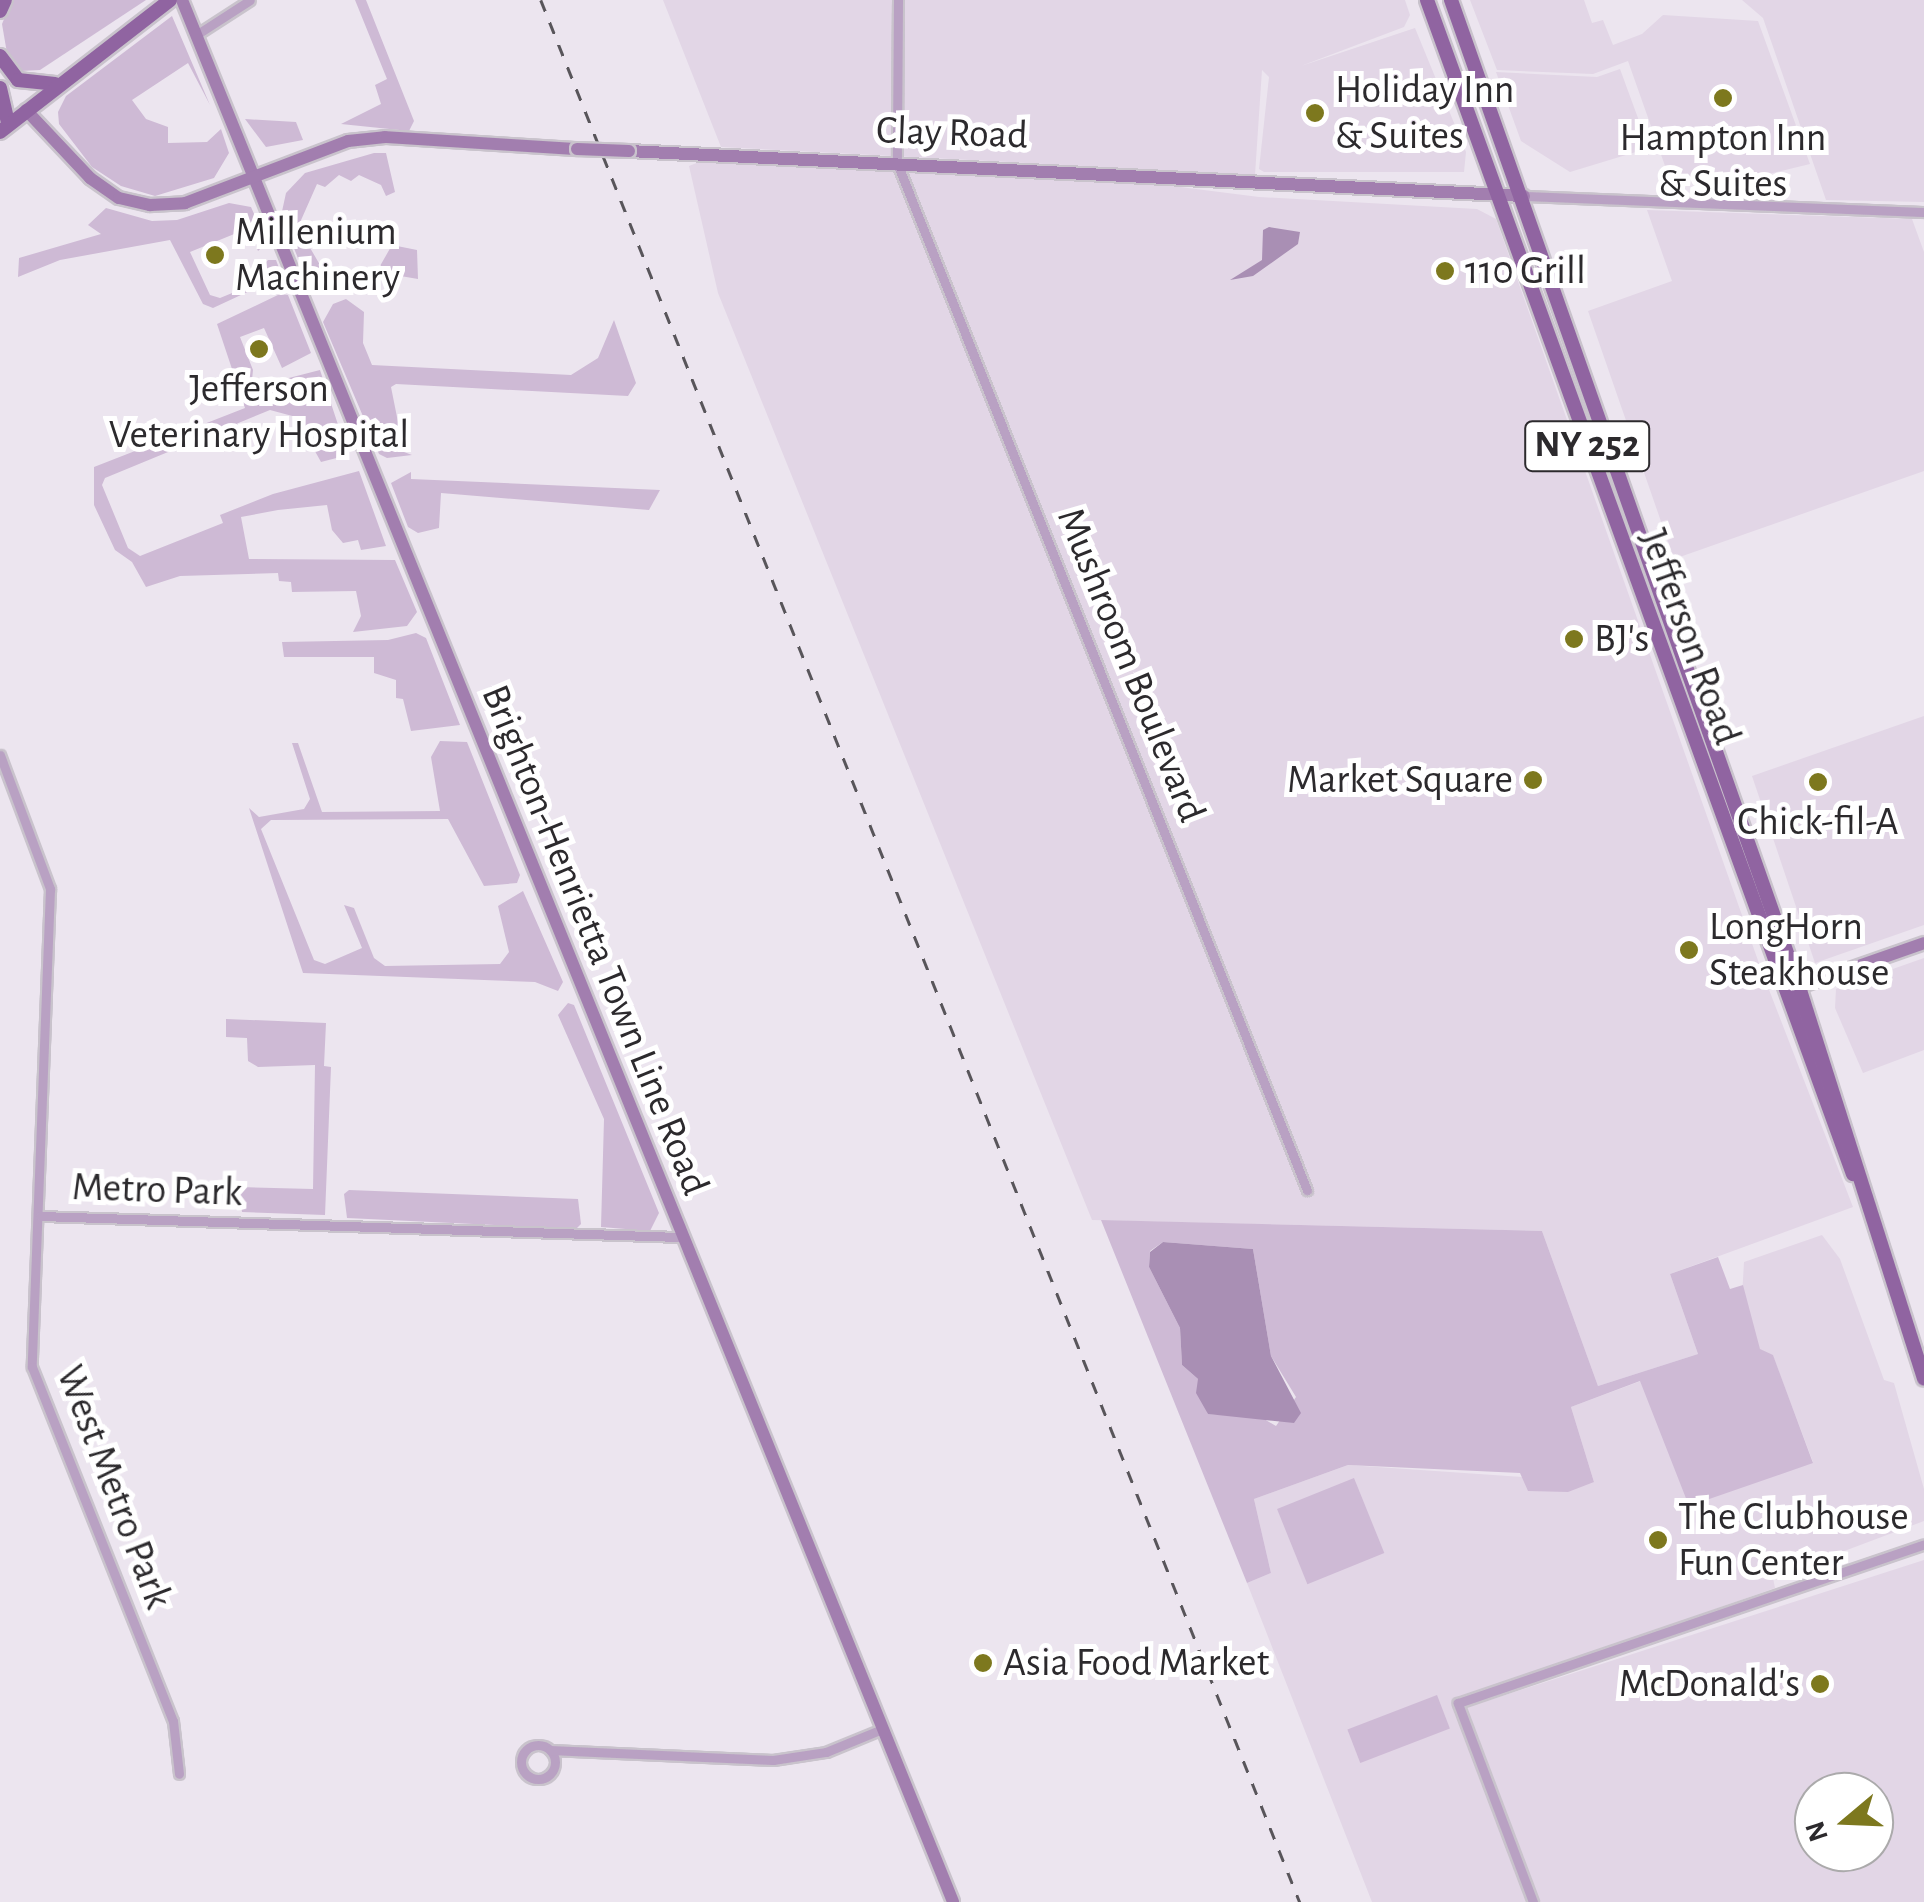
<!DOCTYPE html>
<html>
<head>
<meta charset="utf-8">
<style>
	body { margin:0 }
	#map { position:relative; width:1924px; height:1902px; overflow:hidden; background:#ece5ef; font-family:"Alegreya Sans",sans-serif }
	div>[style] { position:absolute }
	.built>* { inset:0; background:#e2d6e6 }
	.green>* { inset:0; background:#cebad5; transform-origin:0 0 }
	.water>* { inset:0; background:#a98fb4 }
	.roads { filter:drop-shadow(2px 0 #c9c3cc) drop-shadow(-2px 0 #c9c3cc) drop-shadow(0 2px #c9c3cc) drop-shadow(0 -2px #c9c3cc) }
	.street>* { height:9px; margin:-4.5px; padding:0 4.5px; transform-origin:4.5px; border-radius:4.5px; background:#b9a1c3 }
	.street>.ring { margin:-4.5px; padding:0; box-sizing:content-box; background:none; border:9px solid #b9a1c3; border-radius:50% }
	.secondary>* { height:12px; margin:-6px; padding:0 6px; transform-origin:6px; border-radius:6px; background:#a27eaf }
	.primary>* { height:14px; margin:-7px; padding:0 7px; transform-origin:7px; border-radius:7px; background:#9064a1 }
	.rail>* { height:2.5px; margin-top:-1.25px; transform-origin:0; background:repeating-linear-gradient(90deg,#58555a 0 12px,transparent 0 24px) }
	.bridges { filter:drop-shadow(2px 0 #c9c3cc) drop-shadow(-2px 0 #c9c3cc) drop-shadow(0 2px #c9c3cc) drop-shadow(0 -2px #c9c3cc) }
	.secondary-bridge>* { height:12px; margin:-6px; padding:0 6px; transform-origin:6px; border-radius:6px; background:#a27eaf }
	.dots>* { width:28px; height:28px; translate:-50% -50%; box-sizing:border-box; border:5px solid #fff; border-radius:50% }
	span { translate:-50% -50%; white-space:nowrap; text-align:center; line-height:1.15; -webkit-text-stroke:10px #fff; paint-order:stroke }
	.shield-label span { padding:2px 8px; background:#fff; border:2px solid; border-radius:8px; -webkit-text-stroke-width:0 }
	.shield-label { font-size:38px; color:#2c2a2d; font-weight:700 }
	.poi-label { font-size:40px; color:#2c2a2d }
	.left { translate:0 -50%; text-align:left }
	.right { translate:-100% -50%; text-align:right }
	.street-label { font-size:40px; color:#2c2a2d }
	.north { position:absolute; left:1794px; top:1772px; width:100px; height:100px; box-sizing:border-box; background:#fff; border:2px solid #abaaab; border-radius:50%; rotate:251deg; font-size:28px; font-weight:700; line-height:40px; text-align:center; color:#2c2a2d }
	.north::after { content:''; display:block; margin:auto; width:35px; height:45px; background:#7d781e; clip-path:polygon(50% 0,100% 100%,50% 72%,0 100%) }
</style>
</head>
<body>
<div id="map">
	<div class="built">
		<div style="clip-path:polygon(663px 0,1405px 0,1410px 15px,1404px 27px,1301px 66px,1415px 28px,1466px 152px,1464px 172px,1264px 172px,1259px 169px,1269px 77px,1262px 70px,1255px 175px,721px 147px)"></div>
		<div style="clip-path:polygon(1470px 0,1584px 0,1592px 23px,1603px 20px,1613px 45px,1642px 34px,1663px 15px,1758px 21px,1810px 164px,1740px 181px,1670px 180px,1628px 61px,1593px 74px,1497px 70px)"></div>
		<div style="clip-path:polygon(1742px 0,1924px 0,1924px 202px,1826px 200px,1763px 18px)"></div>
		<div style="clip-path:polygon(1620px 69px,1649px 148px,1570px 172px,1521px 141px,1496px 72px,1597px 77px)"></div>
		<div style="clip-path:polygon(699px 162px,1125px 180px,1259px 197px,1477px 209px,1496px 219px,1761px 969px,1853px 1207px,1670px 1274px,1698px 1354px,1598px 1386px,1542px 1231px,1092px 1220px,718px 293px,689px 166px)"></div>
		<div style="clip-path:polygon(1647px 210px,1912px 219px,1924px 252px,1924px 471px,1674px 559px,1588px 311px,1672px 281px)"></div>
		<div style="clip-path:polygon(1924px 716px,1924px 925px,1815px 963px,1752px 776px)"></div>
		<div style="clip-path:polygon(1924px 958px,1924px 1050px,1863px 1073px,1835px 1008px,1836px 989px)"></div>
		<div style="clip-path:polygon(1822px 1235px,1840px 1259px,1884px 1380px,1894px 1383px,1924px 1489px,1924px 1521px,1773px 1578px,1775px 1588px,1455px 1701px,1529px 1902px,1372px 1902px,1247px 1583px,1271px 1573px,1254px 1499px,1348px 1465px,1594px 1482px,1571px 1407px,1641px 1381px,1813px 1462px,1773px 1356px,1760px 1350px,1742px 1297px,1744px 1262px)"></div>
		<div style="clip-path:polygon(evenodd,1924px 1560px,1924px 1902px,1540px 1902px,1465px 1708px,1924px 1560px,1814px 1792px,1874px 1792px,1874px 1852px,1814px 1852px,1814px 1792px)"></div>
	</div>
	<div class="green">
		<div style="clip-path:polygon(12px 0,146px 0,40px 70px,20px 71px,8px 59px,2px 24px)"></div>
		<div style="clip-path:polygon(355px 0,366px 0,414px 121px,409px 131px,341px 124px,381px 104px,375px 85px,387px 79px)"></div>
		<div style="clip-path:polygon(172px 16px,210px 105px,188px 63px,132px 100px,146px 119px,168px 127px,168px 143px,207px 142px,221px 129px,229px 153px,214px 178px,155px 196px,121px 186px,92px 167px,59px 124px,58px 112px,66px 96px)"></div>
		<div style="clip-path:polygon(245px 119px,296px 122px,303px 140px,266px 147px)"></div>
		<div style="clip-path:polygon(374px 153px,386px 153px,395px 192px,386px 196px,381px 185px,359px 175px,351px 181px,339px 175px,325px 187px,317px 184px,298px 227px,331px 284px,321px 293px,310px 288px,281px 216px,286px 193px,305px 173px)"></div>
		<div style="clip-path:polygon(229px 203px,251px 207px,267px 243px,258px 251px,249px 228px,190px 252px,210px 295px,220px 298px,266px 279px,263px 265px,268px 260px,276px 260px,282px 276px,213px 308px,203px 304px,170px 240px,60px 260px,18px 277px,19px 258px,101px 234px,88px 225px,106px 208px,152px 221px,177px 220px)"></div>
		<div style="clip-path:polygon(392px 245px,417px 250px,418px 279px,377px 272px,375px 280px,342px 285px,342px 278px,380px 266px)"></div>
		<div style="clip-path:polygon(280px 294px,288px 295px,311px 353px,282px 368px,264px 328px,240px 337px,253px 370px,251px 390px,259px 397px,287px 387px,285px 379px,320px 370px,348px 455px,321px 462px,296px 417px,270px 410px,105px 478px,102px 485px,128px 548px,140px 556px,223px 523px,220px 515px,273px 494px,359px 471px,386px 546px,361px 550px,358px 540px,343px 543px,332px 530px,327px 505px,278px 510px,241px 517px,249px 559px,395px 560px,417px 612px,407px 626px,353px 632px,361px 616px,356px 591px,292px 592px,291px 582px,279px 581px,278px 573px,180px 576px,146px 587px,132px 562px,115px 550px,94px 505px,94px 467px,245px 408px,217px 324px)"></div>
		<div style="clip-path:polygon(346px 299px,364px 312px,363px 343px,372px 365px,571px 375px,598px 358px,614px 320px,636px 383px,628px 396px,396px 384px,391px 387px,404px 452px,412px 455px,387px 458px,379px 454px,323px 322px,333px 304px)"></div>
		<div style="clip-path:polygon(411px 472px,411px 479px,660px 490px,649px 510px,441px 493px,439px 528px,418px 533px,408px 527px,391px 483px)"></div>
		<div style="clip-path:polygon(416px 633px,426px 638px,460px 725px,411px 731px,403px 699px,396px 698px,396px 680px,374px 673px,374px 657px,284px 657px,282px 642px,388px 640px)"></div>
		<div style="clip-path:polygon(440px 741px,467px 742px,520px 875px,517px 883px,484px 886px,448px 819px,271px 820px,261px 829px,314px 960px,325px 964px,362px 948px,344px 905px,354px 908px,374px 958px,385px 966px,500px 964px,509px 952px,498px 906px,523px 891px,563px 982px,558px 991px,535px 982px,303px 973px,249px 808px,259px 817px,304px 809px,310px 799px,292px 743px,298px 743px,322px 812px,440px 811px,431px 757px)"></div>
		<div style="clip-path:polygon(568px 1003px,574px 1005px,659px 1213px,650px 1231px,601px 1227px,604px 1119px,558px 1015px)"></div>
		<div style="clip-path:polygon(226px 1019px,326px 1023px,324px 1066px,331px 1067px,325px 1215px,242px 1212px,239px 1187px,313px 1189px,315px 1065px,258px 1067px,248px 1061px,247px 1038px,226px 1037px)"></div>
		<div style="clip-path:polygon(349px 1190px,578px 1199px,581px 1224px,576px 1229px,347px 1218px,344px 1194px)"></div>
		<div style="clip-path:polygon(evenodd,1101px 1220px,1542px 1231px,1598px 1386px,1698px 1354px,1670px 1274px,1718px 1257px,1730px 1289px,1743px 1285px,1760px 1349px,1773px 1355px,1813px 1463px,1689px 1506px,1640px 1381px,1571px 1407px,1594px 1482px,1568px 1492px,1528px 1491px,1520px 1473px,1348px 1465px,1254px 1499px,1271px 1573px,1247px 1583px,1101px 1220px,1163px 1242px,1253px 1249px,1271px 1356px,1296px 1397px,1276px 1426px,1259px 1416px,1208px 1414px,1198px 1379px,1182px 1365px,1180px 1328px,1149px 1267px,1150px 1251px,1163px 1242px)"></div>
		<div style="left:1354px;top:1478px;width:81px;height:83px;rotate:68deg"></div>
		<div style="left:1437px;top:1695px;width:36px;height:96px;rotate:69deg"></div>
	</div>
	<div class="water">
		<div style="clip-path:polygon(1269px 227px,1300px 232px,1298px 244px,1253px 276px,1230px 280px,1262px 260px,1263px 230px)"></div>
		<div style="clip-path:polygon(1163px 1242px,1253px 1249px,1271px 1356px,1301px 1413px,1294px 1423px,1208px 1414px,1196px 1393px,1198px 1379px,1182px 1365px,1180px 1328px,1149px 1267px,1150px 1252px)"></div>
	</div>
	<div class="roads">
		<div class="street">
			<div style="left:898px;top:0;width:163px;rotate:90.4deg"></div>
			<div style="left:897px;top:163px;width:1106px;rotate:68.24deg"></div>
			<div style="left:196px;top:35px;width:64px;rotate:-32.9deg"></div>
			<div style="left:1524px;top:196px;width:400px;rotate:2.3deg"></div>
			<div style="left:0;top:755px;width:143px;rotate:69.5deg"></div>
			<div style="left:50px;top:889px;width:478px;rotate:92.2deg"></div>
			<div style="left:32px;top:1367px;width:381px;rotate:68.3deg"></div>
			<div style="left:173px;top:1721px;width:53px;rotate:83.5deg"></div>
			<div style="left:40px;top:1216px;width:640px;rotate:1.88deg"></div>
			<div class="ring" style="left:521px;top:1745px;width:25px;height:25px"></div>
			<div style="left:550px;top:1750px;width:223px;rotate:2.6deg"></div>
			<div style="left:773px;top:1760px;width:54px;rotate:-8.6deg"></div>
			<div style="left:826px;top:1752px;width:61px;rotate:-22.3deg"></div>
			<div style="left:1533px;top:1902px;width:213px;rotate:-110.7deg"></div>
			<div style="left:1458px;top:1703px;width:492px;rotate:-18.8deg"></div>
		</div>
		<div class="secondary">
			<div style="left:182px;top:0;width:2052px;rotate:67.93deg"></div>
			<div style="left:26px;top:110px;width:93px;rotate:46.7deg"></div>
			<div style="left:90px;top:178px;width:35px;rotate:35deg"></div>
			<div style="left:119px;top:198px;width:32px;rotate:13deg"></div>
			<div style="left:150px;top:205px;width:35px;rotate:-3deg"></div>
			<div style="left:185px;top:203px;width:174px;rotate:-20.8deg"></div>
			<div style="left:348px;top:141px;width:37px;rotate:-6deg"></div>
			<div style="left:385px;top:137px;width:192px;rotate:3.6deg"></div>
			<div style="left:629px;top:151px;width:896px;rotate:2.88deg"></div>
			<div style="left:1790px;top:990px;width:142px;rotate:-19.3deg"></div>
		</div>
		<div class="primary">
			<div style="left:1427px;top:0;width:1249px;rotate:70.06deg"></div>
			<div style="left:1451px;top:0;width:1047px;rotate:70.58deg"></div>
			<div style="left:1799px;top:987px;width:411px;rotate:72.3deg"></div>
			<div style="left:0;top:11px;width:12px;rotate:-66deg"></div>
			<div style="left:0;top:56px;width:30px;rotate:53deg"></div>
			<div style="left:18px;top:80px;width:37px;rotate:6deg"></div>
			<div style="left:0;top:88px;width:37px;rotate:77deg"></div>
			<div style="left:0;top:132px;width:215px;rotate:-37.8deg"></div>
		</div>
	</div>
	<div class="rail">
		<div style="left:541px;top:0;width:2048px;rotate:68.25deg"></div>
	</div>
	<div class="bridges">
		<div class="secondary-bridge">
			<div style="left:577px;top:149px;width:52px;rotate:2.2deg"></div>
		</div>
	</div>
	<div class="dots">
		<div style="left:1723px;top:98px;background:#7d781e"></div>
		<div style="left:1315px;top:113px;background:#7d781e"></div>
		<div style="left:215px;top:255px;background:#7d781e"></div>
		<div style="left:1445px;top:271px;background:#7d781e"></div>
		<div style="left:259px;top:349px;background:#7d781e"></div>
		<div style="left:1574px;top:639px;background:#7d781e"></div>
		<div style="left:1533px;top:780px;background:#7d781e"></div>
		<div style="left:1818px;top:782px;background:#7d781e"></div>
		<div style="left:1689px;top:950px;background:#7d781e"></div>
		<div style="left:1658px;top:1540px;background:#7d781e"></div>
		<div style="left:983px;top:1663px;background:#7d781e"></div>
		<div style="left:1820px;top:1684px;background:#7d781e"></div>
	</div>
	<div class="shield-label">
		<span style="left:1587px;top:446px">NY 252</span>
	</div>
	<div class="poi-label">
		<span class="left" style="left:1335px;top:113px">Holiday Inn<br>&amp; Suites</span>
		<span style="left:1723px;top:161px">Hampton Inn<br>&amp; Suites</span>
		<span class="left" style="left:235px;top:255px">Millenium<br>Machinery</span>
		<span class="left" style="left:1465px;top:271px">110 Grill</span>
		<span style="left:259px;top:412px">Jefferson<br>Veterinary Hospital</span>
		<span class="left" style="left:1594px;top:639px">BJ's</span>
		<span class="right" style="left:1513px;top:780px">Market Square</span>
		<span style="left:1818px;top:822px">Chick-fil-A</span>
		<span class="left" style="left:1709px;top:950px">LongHorn<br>Steakhouse</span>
		<span class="left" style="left:1678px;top:1540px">The Clubhouse<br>Fun Center</span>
		<span class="left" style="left:1003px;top:1663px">Asia Food Market</span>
		<span class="right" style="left:1800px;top:1684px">McDonald's</span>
	</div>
	<div class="street-label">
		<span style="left:952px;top:133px;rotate:2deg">Clay Road</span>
		<span style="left:1690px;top:637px;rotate:70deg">Jefferson Road</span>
		<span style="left:1131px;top:665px;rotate:68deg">Mushroom Boulevard</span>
		<span style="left:595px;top:940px;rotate:68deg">Brighton-Henrietta Town Line Road</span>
		<span style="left:157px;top:1190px;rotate:2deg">Metro Park</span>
		<span style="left:114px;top:1487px;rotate:69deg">West Metro Park</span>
	</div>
	<div class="north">N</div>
</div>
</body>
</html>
